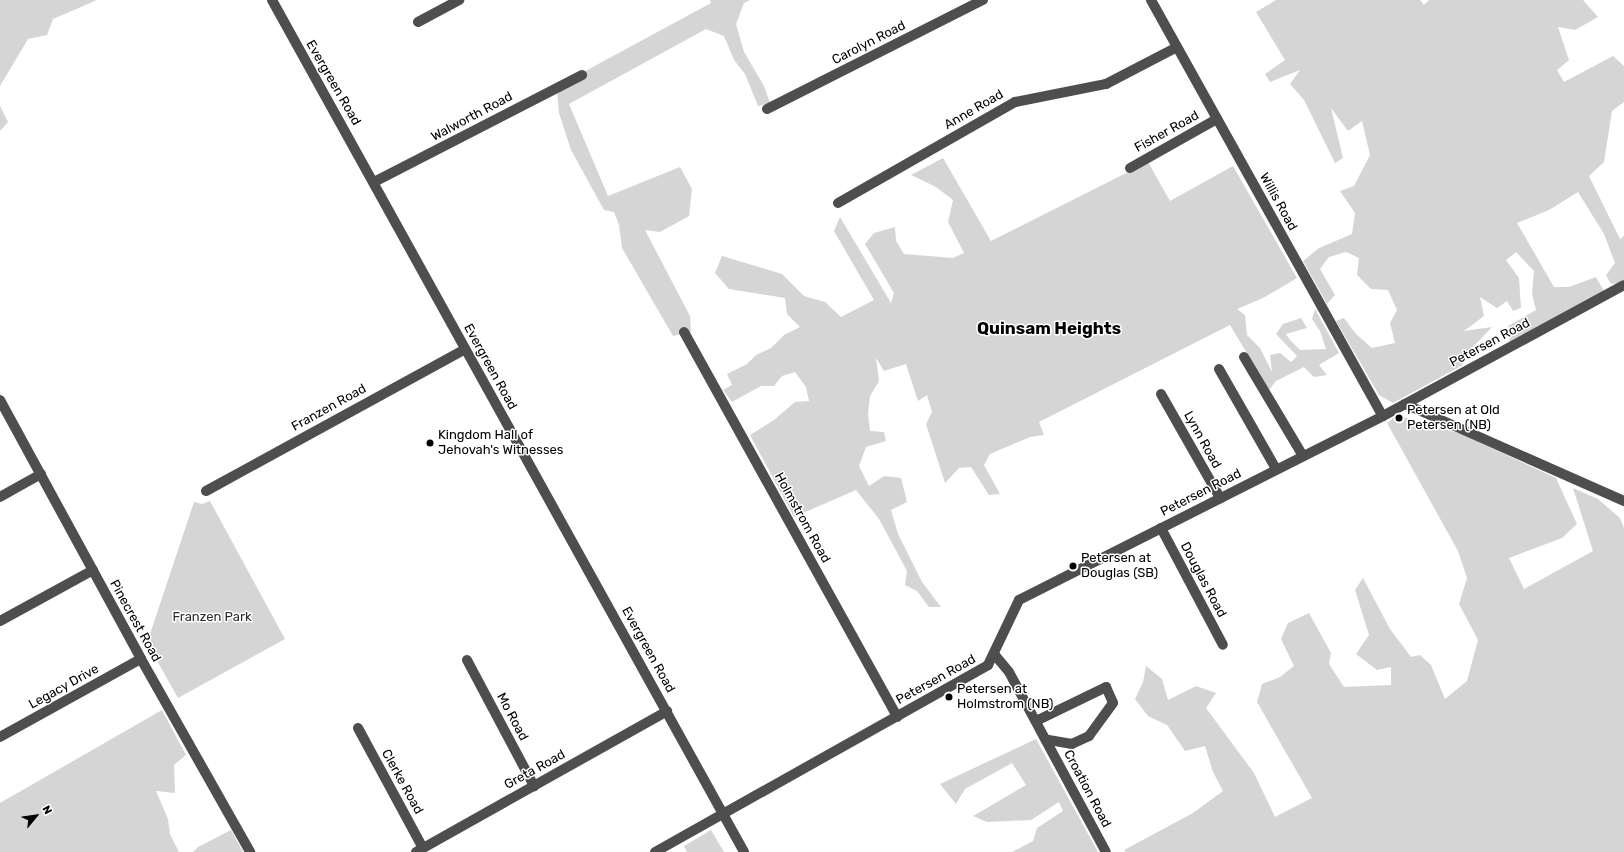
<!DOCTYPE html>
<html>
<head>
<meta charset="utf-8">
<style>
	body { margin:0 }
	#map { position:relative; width:1624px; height:852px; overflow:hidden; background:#fff; font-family:Rubik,sans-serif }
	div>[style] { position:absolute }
	.green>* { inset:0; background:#d5d5d5 }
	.minor>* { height:10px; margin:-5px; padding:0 5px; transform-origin:5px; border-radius:5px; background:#4e4e4e }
	.dots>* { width:11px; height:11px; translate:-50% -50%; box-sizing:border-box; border:2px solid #fff; border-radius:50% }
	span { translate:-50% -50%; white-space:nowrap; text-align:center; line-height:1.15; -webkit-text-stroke:3px #fff; paint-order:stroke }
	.street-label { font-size:13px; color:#000 }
	.poi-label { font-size:13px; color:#000 }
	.left { translate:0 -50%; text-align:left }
	.park-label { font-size:13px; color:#2c2c2c }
	.district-label { font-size:17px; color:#000; font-weight:700 }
	.north { position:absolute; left:16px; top:796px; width:40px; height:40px; -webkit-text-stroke:3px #fff; paint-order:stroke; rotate:61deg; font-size:11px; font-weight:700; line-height:16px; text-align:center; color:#000 }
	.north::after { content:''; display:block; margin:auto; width:14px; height:18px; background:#000; clip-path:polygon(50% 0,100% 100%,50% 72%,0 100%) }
</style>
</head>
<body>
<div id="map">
	<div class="green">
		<div style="clip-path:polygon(0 0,97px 0,53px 19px,47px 35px,28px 39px,0 86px)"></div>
		<div style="clip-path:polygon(710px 0,750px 0,744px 3px,736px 24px,744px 52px,764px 86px,770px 103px,758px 106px,745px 74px,734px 60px,724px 36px,706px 29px,569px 104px,608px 196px,680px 167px,692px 189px,689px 216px,660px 232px,645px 230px,690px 316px,691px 332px,673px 336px,622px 248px,619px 225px,614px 212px,604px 210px,571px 150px,559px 113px,557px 91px,578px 75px,711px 3px)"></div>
		<div style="clip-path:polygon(1276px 0,1420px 0,1424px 5px,1429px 0,1583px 0,1598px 17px,1575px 30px,1558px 27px,1569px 60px,1557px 70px,1564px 82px,1613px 56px,1624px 66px,1624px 102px,1612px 111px,1604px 162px,1589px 176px,1620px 239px,1624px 236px,1624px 283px,1611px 284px,1606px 275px,1615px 263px,1604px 234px,1578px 192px,1549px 210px,1517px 223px,1554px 287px,1569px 287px,1596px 277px,1605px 293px,1510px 344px,1508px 326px,1536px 310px,1532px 294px,1534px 271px,1516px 252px,1506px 260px,1519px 278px,1521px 308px,1513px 311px,1507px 301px,1497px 308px,1480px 297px,1484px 316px,1464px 331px,1492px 327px,1473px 347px,1461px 355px,1463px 365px,1393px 403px,1379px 395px,1336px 321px,1344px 318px,1356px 334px,1372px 348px,1395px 343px,1390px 323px,1397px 310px,1388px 290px,1371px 289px,1357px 275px,1359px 258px,1346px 252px,1329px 257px,1320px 269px,1335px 295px,1327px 304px,1303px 261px,1319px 248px,1352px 234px,1355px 213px,1340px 191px,1354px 186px,1370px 155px,1362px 121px,1348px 131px,1331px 108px,1343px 158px,1335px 163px,1304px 100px,1290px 84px,1300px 70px,1270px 82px,1265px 74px,1285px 60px,1256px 12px)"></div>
		<div style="clip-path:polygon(0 106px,8px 122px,0 131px)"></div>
		<div style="clip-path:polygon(943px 158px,991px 241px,1148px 162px,1170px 201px,1233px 166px,1297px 278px,1263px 298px,1237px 309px,1245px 315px,1247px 335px,1260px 348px,1272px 372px,1270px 355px,1280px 353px,1291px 362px,1297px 356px,1276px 334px,1283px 324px,1301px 318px,1307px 328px,1286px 334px,1290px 340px,1300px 350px,1326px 349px,1320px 331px,1312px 319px,1315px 309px,1339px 353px,1319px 365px,1327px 375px,1314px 377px,1304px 367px,1276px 381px,1269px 390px,1230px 325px,1039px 422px,1044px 435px,1030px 437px,990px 454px,984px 465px,1000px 494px,989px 495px,971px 467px,959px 468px,945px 483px,926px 424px,932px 412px,927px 395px,918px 401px,906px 364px,884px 371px,876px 358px,879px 381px,870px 396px,868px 414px,870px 431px,884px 432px,886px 441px,866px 447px,859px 466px,869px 486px,884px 476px,901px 478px,907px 502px,891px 510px,898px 534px,922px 582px,941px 607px,929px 607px,917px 591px,905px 585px,907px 571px,879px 519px,856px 490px,794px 517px,750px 435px,774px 420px,795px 402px,809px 401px,806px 387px,795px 372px,782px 376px,774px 386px,761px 386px,732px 402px,723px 390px,732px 385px,727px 374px,747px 364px,756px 355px,771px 348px,784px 335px,800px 327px,787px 314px,785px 298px,729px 289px,715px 273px,722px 256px,782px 274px,804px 296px,825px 302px,841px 317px,874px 300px,834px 231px,840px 217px,891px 303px,894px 293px,865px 244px,874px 233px,895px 227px,896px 241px,904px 254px,953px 258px,964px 253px,948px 222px,953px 200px,936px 187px,911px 175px)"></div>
		<div style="clip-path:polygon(1397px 415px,1461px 434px,1556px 478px,1577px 524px,1562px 538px,1509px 558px,1524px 589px,1593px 551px,1573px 488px,1598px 499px,1620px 518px,1624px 528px,1624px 852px,1126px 852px,1124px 850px,1193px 813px,1223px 791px,1213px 772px,1205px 746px,1185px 751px,1167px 725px,1148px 716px,1135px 699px,1143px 682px,1146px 666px,1162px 679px,1168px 700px,1196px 686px,1216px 693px,1206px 708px,1254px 773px,1275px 817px,1312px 798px,1257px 702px,1262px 684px,1280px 677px,1294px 666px,1281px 639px,1288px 623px,1309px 613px,1331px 653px,1329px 664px,1344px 687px,1391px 685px,1391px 667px,1377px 670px,1356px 654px,1369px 635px,1355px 590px,1363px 578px,1390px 629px,1411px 657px,1420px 655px,1431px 665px,1445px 699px,1467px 681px,1478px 640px,1459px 604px,1467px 578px,1458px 551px,1387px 423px)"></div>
		<div style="clip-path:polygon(210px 501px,285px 639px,178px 698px,147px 643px,194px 502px,202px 504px)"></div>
		<div style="clip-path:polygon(162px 710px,186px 755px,174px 765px,175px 793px,156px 791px,168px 819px,170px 834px,179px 852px,0 852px,0 803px)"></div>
		<div style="clip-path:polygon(1036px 739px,1098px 852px,1012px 852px,1033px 841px,1037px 828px,1063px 811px,1059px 802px,1031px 820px,987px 822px,973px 816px,1026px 785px,1012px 763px,965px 789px,956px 804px,940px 784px)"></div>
		<div style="clip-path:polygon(231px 830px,243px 852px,193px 852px,198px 847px)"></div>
		<div style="clip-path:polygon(711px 830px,724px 852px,687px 852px,684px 846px)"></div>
	</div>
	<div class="minor">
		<div style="left:272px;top:0;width:974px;rotate:61.01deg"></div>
		<div style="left:1151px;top:0;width:476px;rotate:60.9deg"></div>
		<div style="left:418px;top:22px;width:47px;rotate:-28.2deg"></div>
		<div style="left:767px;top:109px;width:242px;rotate:-26.8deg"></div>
		<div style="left:1130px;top:168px;width:100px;rotate:-29.4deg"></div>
		<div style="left:374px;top:182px;width:234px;rotate:-27.2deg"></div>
		<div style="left:838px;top:203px;width:204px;rotate:-29.7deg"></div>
		<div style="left:1015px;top:102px;width:93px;rotate:-11.2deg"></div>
		<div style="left:1106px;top:84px;width:80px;rotate:-27.5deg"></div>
		<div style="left:684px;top:332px;width:440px;rotate:61deg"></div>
		<div style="left:1244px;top:357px;width:115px;rotate:59.2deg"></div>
		<div style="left:1219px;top:369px;width:115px;rotate:60.3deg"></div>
		<div style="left:1161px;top:394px;width:120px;rotate:60.4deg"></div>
		<div style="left:0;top:400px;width:295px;rotate:61.4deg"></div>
		<div style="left:141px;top:659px;width:222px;rotate:60.5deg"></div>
		<div style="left:1405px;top:404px;width:240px;rotate:23.9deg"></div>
		<div style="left:206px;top:491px;width:295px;rotate:-28.7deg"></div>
		<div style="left:0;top:497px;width:47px;rotate:-29.3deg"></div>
		<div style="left:1161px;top:528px;width:132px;rotate:62.1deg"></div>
		<div style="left:0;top:621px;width:106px;rotate:-28.7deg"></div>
		<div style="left:994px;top:654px;width:23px;rotate:50deg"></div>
		<div style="left:1009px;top:672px;width:204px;rotate:61.7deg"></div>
		<div style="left:467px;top:660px;width:143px;rotate:62deg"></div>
		<div style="left:1036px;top:721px;width:78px;rotate:-25.9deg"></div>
		<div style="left:1106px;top:687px;width:17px;rotate:66deg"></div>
		<div style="left:1113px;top:703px;width:41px;rotate:126deg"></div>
		<div style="left:1089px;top:736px;width:19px;rotate:155deg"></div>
		<div style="left:1072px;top:744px;width:27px;rotate:-170deg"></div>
		<div style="left:358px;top:728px;width:136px;rotate:61.6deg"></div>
		<div style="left:0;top:737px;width:161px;rotate:-29deg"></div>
		<div style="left:416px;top:852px;width:288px;rotate:-29.3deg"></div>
		<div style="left:655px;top:852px;width:382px;rotate:-29.3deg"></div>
		<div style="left:988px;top:665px;width:72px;rotate:-64.5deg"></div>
		<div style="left:1019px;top:600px;width:408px;rotate:-26.8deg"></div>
		<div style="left:1383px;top:416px;width:274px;rotate:-28.5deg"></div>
	</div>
	<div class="dots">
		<div style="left:1399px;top:418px;background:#000"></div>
		<div style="left:430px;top:443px;background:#000"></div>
		<div style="left:1073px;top:566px;background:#000"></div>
		<div style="left:949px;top:697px;background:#000"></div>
	</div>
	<div class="street-label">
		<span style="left:869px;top:43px;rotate:-27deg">Carolyn Road</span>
		<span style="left:333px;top:83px;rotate:60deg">Evergreen Road</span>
		<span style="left:974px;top:110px;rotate:-30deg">Anne Road</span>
		<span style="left:472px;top:117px;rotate:-28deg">Walworth Road</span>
		<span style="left:1167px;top:132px;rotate:-29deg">Fisher Road</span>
		<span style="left:1278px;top:202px;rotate:61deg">Willis Road</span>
		<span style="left:1490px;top:343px;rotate:-28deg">Petersen Road</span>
		<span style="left:490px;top:367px;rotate:61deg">Evergreen Road</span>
		<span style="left:329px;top:408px;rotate:-29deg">Franzen Road</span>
		<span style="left:1202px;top:440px;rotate:61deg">Lynn Road</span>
		<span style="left:1201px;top:493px;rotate:-27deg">Petersen Road</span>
		<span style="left:802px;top:518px;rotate:61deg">Holmstrom Road</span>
		<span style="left:1203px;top:580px;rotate:62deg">Douglas Road</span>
		<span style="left:135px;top:621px;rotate:61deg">Pinecrest Road</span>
		<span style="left:648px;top:650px;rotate:61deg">Evergreen Road</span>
		<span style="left:936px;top:680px;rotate:-29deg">Petersen Road</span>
		<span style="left:64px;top:687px;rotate:-29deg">Legacy Drive</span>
		<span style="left:512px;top:717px;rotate:62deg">Mo Road</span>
		<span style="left:535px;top:770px;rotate:-29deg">Greta Road</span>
		<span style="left:402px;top:782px;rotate:61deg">Clerke Road</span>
		<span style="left:1087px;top:789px;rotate:62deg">Croation Road</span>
	</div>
	<div class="poi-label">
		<span class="left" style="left:1407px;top:418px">Petersen at Old<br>Petersen (NB)</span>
		<span class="left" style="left:438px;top:443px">Kingdom Hall of<br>Jehovah's Witnesses</span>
		<span class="left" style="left:1081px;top:566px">Petersen at<br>Douglas (SB)</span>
		<span class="left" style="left:957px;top:697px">Petersen at<br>Holmstrom (NB)</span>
	</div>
	<div class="park-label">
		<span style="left:212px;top:617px">Franzen Park</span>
	</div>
	<div class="district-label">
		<span style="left:1049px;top:329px">Quinsam Heights</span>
	</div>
	<div class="north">N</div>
</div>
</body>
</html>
